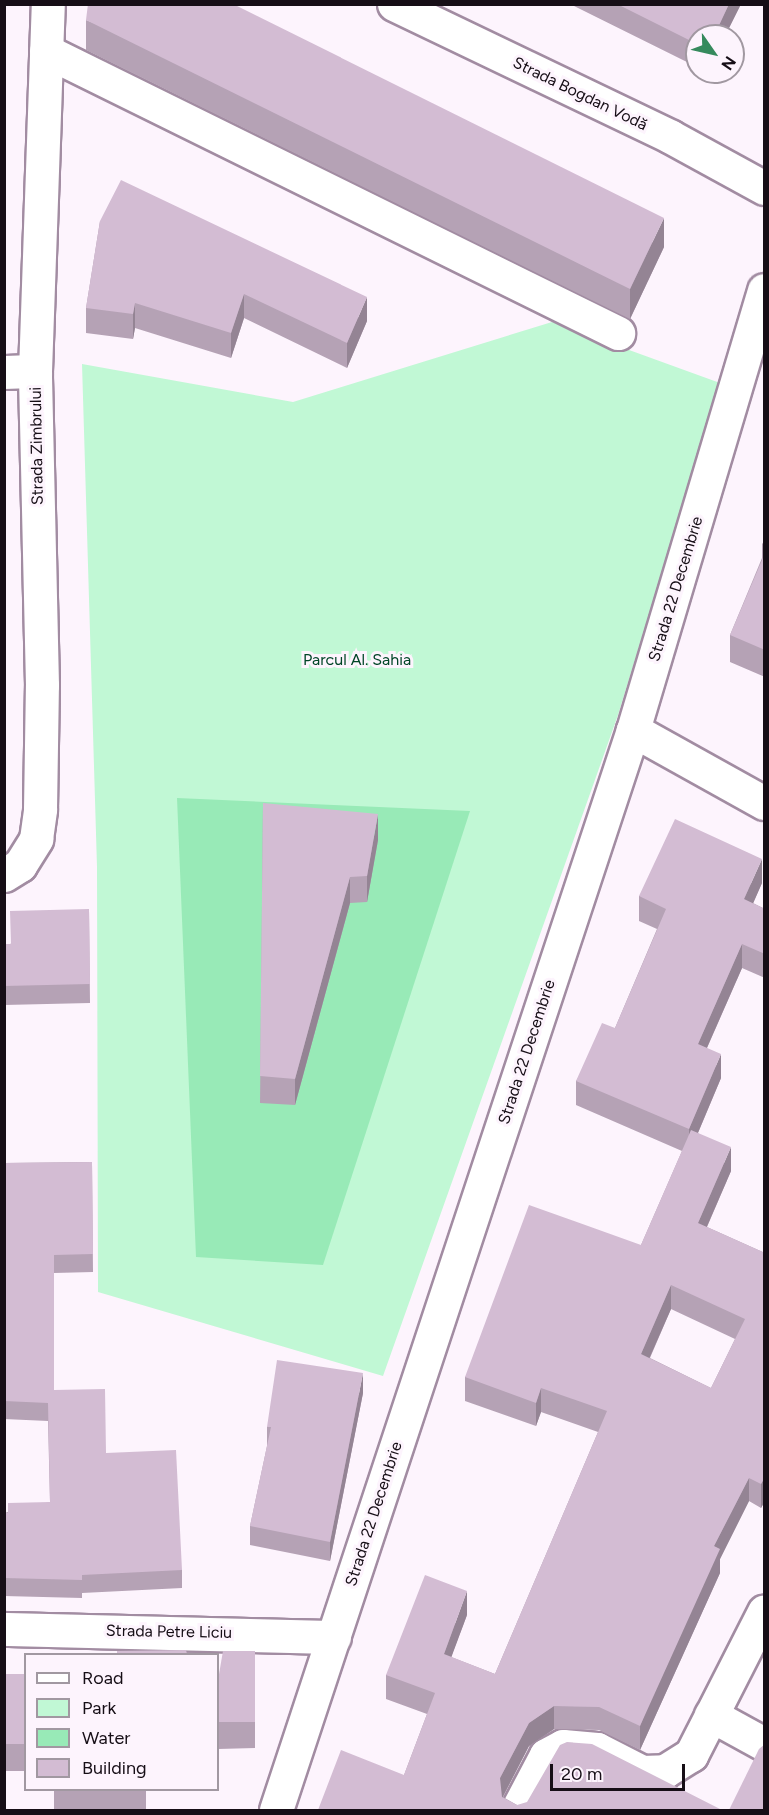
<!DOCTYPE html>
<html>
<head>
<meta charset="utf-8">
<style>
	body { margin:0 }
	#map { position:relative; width:769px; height:1815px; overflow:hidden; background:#fdf4fd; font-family:Figtree,sans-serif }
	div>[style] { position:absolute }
	.green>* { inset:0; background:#c1f8d5 }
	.water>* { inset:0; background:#98eab7 }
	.roads { filter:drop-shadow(2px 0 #a28ca2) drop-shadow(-2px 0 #a28ca2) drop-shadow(0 2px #a28ca2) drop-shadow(0 -2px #a28ca2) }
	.minor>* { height:33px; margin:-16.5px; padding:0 16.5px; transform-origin:16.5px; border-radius:16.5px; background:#fff }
	.wall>* { inset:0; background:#b5a2b5; transform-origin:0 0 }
	.shaded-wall>* { inset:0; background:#948494 }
	.building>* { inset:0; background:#d3bcd3; transform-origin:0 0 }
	span { translate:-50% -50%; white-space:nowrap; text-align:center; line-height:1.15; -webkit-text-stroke:6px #fdf4fd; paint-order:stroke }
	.street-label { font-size:16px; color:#160e16 }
	.park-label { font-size:16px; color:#014627 }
	.frame { position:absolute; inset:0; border:6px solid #160e16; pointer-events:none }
	.legend { position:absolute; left:24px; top:1653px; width:195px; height:138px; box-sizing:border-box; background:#fdf4fd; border:2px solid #a198a1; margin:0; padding:8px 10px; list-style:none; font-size:18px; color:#160e16 }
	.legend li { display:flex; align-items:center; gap:12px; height:30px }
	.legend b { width:30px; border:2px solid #a198a1 }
	.north { position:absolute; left:685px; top:24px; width:60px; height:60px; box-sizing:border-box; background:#fdf4fd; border:2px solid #a198a1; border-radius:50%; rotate:124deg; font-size:16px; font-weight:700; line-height:24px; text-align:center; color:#160e16 }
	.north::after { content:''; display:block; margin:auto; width:21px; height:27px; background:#368a5d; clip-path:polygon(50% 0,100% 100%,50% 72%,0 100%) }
	.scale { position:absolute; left:550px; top:1764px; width:135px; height:27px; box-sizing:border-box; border:3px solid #160e16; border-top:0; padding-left:8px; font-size:18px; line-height:21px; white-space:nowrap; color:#160e16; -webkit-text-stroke:4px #fdf4fd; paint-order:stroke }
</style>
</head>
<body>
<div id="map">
	<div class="green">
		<div style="clip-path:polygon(552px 322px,720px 383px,618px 715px,383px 1376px,98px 1292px,97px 867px,82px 364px,293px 402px)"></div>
	</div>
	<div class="water">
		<div style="clip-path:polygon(177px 798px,470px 811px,323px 1265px,196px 1257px)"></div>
	</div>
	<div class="roads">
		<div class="minor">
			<div style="left:394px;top:4px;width:307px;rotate:25.6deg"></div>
			<div style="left:671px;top:137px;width:106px;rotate:28.7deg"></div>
			<div style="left:46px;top:51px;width:638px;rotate:26.24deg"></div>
			<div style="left:4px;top:372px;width:31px;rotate:-2deg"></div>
			<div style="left:633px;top:730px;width:150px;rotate:29.1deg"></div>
			<div style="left:4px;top:875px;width:19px;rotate:-32deg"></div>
			<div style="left:20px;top:865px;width:31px;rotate:-58deg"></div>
			<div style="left:36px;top:839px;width:30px;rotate:-82deg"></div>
			<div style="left:40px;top:809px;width:124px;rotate:-89.1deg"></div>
			<div style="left:42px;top:685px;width:314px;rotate:-91.3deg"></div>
			<div style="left:35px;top:371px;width:367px;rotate:-88deg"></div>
			<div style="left:4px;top:1629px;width:330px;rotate:1.4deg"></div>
			<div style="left:711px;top:1715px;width:60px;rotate:28.7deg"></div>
			<div style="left:276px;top:1810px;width:1137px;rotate:-71.71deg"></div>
			<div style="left:633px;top:730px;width:459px;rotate:-73.4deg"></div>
			<div style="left:517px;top:1810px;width:62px;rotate:-62.2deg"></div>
			<div style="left:546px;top:1755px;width:19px;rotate:-28deg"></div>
			<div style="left:563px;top:1746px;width:34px;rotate:5deg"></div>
			<div style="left:597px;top:1749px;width:51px;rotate:27.1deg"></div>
			<div style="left:642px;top:1772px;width:23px;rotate:-2deg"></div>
			<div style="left:665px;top:1771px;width:31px;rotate:-32deg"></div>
			<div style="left:691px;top:1755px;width:161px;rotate:-63deg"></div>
		</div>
	</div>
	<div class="wall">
		<div style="left:4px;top:4px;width:2px;height:30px"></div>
		<div style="clip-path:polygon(570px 4px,741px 4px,725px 36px,697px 36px,697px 67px)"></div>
		<div style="clip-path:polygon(86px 20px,664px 247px,630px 319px,86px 50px)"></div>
		<div style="clip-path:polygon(100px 221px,367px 321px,347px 368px,244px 318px,231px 358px,135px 328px,133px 339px,86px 333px,86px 308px)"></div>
		<div style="clip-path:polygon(765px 540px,765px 677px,730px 662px,730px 635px,762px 558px,762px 544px)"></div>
		<div style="clip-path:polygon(263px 803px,378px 840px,367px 902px,350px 903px,295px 1105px,260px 1103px)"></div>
		<div style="clip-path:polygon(evenodd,762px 883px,753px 903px,765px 909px,765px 978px,742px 968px,707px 1048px,721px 1078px,698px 1133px,731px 1171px,707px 1227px,765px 1253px,765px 1501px,761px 1508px,749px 1501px,720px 1559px,720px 1573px,640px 1750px,599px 1730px,554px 1729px,529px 1746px,503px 1797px,517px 1805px,722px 1810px,318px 1810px,404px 1775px,427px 1714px,386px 1699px,386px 1675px,467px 1615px,451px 1657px,495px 1674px,598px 1432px,541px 1412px,536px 1426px,465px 1401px,465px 1377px,641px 1245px,682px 1151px,576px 1105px,576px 1081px,615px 1028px,657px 929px,639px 921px,639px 896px,762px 883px,671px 1309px,735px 1339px,711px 1388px,650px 1358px,671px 1309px)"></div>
		<div style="clip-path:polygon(89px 909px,90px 1003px,4px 1005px,4px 944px,10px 944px)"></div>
		<div style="clip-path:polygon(92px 1162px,93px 1272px,54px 1273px,54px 1390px,106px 1453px,182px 1570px,182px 1588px,82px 1593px,82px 1598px,4px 1596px,4px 1513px,50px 1502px,48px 1421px,4px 1419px,4px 1163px)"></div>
		<div style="clip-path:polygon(363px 1393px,330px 1561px,250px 1545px,250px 1526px,267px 1446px,267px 1427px)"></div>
		<div style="clip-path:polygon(255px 1651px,255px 1748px,218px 1749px,218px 1680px)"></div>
		<div style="left:4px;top:1674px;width:22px;height:97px"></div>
		<div style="left:54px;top:1790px;width:92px;height:20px"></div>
	</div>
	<div class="shaded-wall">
		<div style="clip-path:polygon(729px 4px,741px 4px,725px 36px,714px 36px)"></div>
		<div style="clip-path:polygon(664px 218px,664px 247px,630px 319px,630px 289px)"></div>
		<div style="clip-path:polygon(244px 294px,244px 318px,231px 358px,231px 333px)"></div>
		<div style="clip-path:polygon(367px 297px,367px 321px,347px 368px,347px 343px)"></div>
		<div style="clip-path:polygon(135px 303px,135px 328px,133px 339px,133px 314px)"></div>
		<div style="clip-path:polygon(378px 814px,378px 840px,367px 902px,367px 876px)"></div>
		<div style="clip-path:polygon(762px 859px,762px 883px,744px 924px,744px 899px)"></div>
		<div style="clip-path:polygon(350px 877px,350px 903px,295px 1105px,295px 1079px)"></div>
		<div style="clip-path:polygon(742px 944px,742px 968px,698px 1068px,698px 1044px)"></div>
		<div style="clip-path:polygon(721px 1054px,721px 1078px,689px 1154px,689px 1129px)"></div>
		<div style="clip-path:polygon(731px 1147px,731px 1171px,698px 1247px,698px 1223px)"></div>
		<div style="clip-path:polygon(671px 1285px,671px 1309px,641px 1377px,641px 1354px)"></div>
		<div style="clip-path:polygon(363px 1373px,363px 1393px,330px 1561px,330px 1542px)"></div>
		<div style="clip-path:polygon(541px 1388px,541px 1412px,536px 1426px,536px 1403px)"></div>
		<div style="clip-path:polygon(765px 1477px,765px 1501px,761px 1508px,761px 1484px)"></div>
		<div style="clip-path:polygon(749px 1478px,749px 1501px,720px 1559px,720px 1573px,640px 1750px,640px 1726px,714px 1546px)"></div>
		<div style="clip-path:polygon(467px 1591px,467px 1615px,444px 1677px,444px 1654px)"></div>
		<div style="clip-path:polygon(554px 1706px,554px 1729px,529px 1746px,500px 1802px,500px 1778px,529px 1723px)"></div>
	</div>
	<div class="building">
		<div style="clip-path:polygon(88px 4px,233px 4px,664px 218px,630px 289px,86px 20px)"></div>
		<div style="clip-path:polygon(617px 4px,729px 4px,714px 36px,697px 36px,697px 44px)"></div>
		<div style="clip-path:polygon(121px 180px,367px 297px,347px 343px,244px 294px,231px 333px,135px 303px,133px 314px,86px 308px,100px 221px)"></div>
		<div style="clip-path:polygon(765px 553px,765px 650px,730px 635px)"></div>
		<div style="clip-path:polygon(263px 803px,378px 814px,367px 876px,350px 877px,295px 1079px,260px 1076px)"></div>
		<div style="clip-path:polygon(675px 819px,762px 859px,744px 899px,765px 909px,765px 954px,742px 944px,698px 1044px,721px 1054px,689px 1129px,576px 1081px,602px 1023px,615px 1028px,666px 909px,639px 896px)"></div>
		<div style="clip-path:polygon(89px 909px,90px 984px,4px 986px,4px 944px,11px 944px,10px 911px)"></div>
		<div style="clip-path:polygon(evenodd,691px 1130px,731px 1147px,698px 1223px,765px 1253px,765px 1477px,761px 1484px,749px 1478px,714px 1546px,720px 1549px,640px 1726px,599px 1707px,554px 1706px,529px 1723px,500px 1778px,502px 1797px,517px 1805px,527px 1802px,560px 1745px,567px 1742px,592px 1744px,722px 1810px,318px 1810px,341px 1750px,404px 1775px,435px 1693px,386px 1675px,425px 1575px,467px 1591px,444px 1654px,495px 1674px,607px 1411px,541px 1388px,536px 1403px,465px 1377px,529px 1205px,641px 1245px,691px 1130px,671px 1285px,745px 1319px,711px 1388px,641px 1354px,671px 1285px)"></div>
		<div style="clip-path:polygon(92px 1162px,93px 1254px,54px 1255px,54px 1390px,105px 1389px,106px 1453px,176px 1450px,182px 1570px,82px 1575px,82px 1580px,4px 1578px,4px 1513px,8px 1513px,8px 1503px,50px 1502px,48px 1403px,4px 1401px,4px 1163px)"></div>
		<div style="clip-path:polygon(277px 1360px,363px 1373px,330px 1542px,250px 1526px,271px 1427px,267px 1427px)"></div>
		<div style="clip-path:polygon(186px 1650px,187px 1654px,117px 1654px,117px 1651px)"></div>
		<div style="clip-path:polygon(223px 1651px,255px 1651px,255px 1722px,218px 1722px,218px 1680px)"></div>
		<div style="left:4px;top:1674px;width:22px;height:70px"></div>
		<div style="clip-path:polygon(765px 1744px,765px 1810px,729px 1810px,759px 1749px)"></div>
	</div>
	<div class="street-label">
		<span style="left:580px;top:94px;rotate:26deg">Strada Bogdan Vodă</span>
		<span style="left:37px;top:446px;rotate:-91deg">Strada Zimbrului</span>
		<span style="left:676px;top:589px;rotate:-73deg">Strada 22 Decembrie</span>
		<span style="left:527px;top:1052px;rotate:-72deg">Strada 22 Decembrie</span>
		<span style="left:374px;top:1514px;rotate:-72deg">Strada 22 Decembrie</span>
		<span style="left:169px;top:1632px;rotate:1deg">Strada Petre Liciu</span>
	</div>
	<div class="park-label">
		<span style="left:357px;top:660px">Parcul Al. Sahia</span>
	</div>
	<div class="frame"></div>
	<ul class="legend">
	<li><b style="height:8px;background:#fff"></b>Road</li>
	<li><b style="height:16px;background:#c1f8d5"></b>Park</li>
	<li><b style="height:16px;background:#98eab7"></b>Water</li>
	<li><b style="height:16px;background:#d3bcd3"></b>Building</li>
	</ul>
	<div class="north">N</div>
	<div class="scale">20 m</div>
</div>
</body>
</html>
